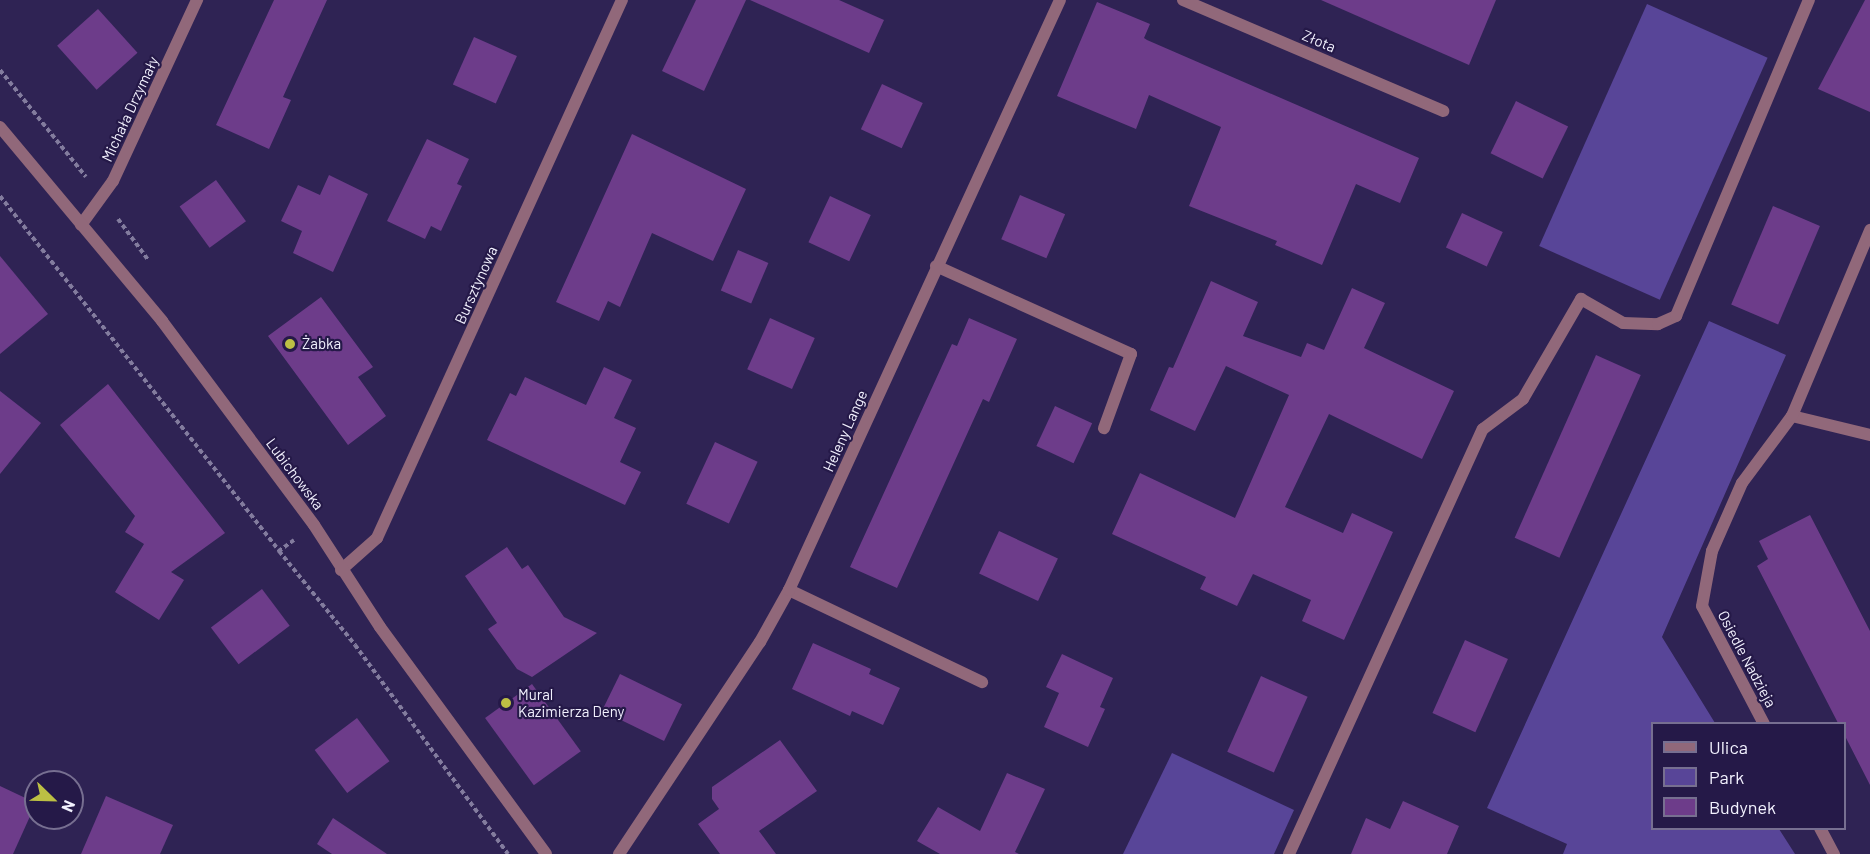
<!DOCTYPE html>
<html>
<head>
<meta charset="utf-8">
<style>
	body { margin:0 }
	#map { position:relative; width:1870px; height:854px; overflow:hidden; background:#2f2354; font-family:Barlow,sans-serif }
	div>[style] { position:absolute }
	.green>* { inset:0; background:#584598; transform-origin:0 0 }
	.building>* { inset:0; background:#6d3c8a; transform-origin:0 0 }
	.path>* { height:4px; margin-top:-2px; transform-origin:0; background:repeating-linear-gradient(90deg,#837c9e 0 4.5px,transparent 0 7.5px) }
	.service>* { height:12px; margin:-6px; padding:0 6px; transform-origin:6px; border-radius:6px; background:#91687a }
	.minor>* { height:12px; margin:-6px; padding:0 6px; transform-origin:6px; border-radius:6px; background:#91687a }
	.tertiary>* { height:12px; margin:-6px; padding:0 6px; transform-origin:6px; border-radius:6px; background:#91687a }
	.dots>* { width:16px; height:16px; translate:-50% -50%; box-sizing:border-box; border:3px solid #251948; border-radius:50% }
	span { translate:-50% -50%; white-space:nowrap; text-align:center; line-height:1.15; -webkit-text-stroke:4.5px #251948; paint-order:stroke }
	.street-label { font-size:15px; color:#f2f1fe }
	.poi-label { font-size:15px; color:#f2f1fe }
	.left { translate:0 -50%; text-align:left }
	.legend { position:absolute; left:1651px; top:722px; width:195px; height:108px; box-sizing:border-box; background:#251948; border:2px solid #776f91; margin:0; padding:8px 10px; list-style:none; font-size:18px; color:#f2f1fe }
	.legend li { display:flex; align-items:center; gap:12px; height:30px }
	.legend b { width:30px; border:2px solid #776f91 }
	.north { position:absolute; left:24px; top:770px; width:60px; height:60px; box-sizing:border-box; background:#251948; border:2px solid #776f91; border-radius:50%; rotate:113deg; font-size:16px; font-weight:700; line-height:24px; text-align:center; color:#f2f1fe }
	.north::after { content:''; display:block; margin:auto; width:21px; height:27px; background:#bcbf44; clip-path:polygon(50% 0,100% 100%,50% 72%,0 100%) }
</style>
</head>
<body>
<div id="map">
	<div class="green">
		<div style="left:1647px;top:4px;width:132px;height:265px;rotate:24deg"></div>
		<div style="clip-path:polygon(1709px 321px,1786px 355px,1662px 637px,1715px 723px,1652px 724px,1652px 828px,1779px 829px,1795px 854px,1563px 854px,1567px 844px,1487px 808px)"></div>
		<div style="clip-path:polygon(1172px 753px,1294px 810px,1274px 854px,1123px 854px)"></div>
	</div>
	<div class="building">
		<div style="clip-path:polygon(274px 0,327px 0,283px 97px,291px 100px,269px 149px,216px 125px)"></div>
		<div style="clip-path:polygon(696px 0,746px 0,704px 91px,662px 71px)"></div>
		<div style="clip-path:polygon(750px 0,839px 0,884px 20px,869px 53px)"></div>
		<div style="clip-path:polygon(1321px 0,1496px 0,1469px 65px)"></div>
		<div style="clip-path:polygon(1865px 0,1870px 0,1870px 112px,1818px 89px)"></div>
		<div style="clip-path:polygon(1097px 2px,1150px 24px,1144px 38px,1147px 40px,1419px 158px,1400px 203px,1356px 184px,1322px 265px,1275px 245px,1277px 241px,1189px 206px,1221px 127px,1149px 95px,1136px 129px,1057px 96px)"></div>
		<div style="left:98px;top:9px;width:59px;height:55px;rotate:48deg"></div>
		<div style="left:474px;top:37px;width:47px;height:52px;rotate:24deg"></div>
		<div style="left:882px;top:84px;width:45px;height:50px;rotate:25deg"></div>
		<div style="left:1516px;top:101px;width:58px;height:58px;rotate:26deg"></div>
		<div style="clip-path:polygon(632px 134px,746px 189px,713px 261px,652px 233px,620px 307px,608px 301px,599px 321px,556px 302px)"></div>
		<div style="clip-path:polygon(427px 139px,469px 159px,457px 184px,462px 186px,441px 231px,431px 226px,425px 239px,387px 221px)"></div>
		<div style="clip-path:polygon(329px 175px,368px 194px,333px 272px,293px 253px,302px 231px,281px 221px,298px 185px,320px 195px)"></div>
		<div style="left:216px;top:180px;width:51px;height:45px;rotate:54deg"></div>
		<div style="left:1020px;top:195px;width:49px;height:48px;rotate:23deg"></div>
		<div style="left:830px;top:196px;width:45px;height:51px;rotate:25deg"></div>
		<div style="left:1773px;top:206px;width:51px;height:107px;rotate:23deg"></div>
		<div style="left:1462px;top:213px;width:45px;height:38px;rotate:25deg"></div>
		<div style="left:738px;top:250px;width:33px;height:44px;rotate:23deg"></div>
		<div style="clip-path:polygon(0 256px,48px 314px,0 354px)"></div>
		<div style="clip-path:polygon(1211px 281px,1258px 302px,1243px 336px,1301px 357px,1307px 343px,1324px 350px,1352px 288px,1385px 303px,1364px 348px,1454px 391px,1422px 459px,1329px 414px,1285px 507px,1343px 533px,1352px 513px,1393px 532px,1344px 640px,1302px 621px,1311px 600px,1253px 574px,1237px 606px,1200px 589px,1206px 577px,1112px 534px,1140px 473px,1235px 518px,1289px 395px,1226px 366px,1195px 431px,1150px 410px,1169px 367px,1173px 368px)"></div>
		<div style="clip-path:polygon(321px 297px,373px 367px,358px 377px,386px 416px,348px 445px,268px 336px)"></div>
		<div style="left:770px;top:318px;width:49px;height:56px;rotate:24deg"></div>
		<div style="clip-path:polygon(969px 318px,1017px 339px,989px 402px,983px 399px,897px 588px,850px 567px,952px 344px,957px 346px)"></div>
		<div style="left:1596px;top:355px;width:49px;height:200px;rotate:24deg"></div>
		<div style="clip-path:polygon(604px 367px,632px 380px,614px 418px,636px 428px,620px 462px,641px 472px,625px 505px,487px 440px,510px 393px,516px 396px,525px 377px,586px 405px)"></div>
		<div style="clip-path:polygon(108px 384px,225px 533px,171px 572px,184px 580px,159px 620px,115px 592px,144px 544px,125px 532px,135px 516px,60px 425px)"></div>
		<div style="clip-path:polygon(0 391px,41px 423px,0 474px)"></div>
		<div style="left:1055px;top:406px;width:41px;height:44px;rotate:25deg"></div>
		<div style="left:715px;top:442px;width:47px;height:68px;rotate:25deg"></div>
		<div style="clip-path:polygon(1810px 515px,1870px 631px,1870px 785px,1845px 736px,1845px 723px,1838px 723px,1757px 566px,1768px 559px,1759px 541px)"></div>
		<div style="left:999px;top:531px;width:65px;height:47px;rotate:25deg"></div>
		<div style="clip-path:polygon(507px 547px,522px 569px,528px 565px,564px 617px,597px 633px,532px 677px,517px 669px,488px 629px,497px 623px,465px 576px)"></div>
		<div style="left:262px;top:589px;width:46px;height:64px;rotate:53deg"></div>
		<div style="left:1465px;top:640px;width:47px;height:80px;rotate:24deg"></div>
		<div style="clip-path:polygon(813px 643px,871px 669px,869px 674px,900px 688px,883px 725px,852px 711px,850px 716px,792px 689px)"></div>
		<div style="clip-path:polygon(1062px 654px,1113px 678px,1100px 707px,1105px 709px,1088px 747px,1044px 727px,1059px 693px,1046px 687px)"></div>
		<div style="left:620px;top:674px;width:69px;height:41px;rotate:26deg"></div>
		<div style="left:1261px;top:676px;width:51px;height:83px;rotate:24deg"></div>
		<div style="left:532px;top:684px;width:83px;height:58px;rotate:54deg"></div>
		<div style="left:357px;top:718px;width:54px;height:53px;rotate:53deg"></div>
		<div style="clip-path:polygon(780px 740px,817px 791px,759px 831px,776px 854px,720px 854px,698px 824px,719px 809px,712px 799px,712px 787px)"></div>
		<div style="clip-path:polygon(1007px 773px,1045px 789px,1015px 852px,1019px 854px,940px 854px,917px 841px,938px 807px,980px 831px)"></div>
		<div style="clip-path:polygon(0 786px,36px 803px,13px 854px,0 854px)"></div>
		<div style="clip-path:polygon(106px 796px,173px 825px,160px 854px,81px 854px)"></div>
		<div style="clip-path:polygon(1403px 801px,1459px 826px,1447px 854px,1351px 854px,1366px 818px,1390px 829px)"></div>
		<div style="clip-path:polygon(333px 818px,387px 854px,332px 854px,317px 844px)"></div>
	</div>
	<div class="path">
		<div style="left:0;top:70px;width:137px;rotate:51.2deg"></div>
		<div style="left:0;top:196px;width:452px;rotate:51.8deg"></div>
		<div style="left:118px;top:219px;width:52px;rotate:53.6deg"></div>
		<div style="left:294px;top:540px;width:19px;rotate:144deg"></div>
		<div style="left:279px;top:551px;width:121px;rotate:51deg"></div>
		<div style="left:355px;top:645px;width:259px;rotate:53.8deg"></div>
	</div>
	<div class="service">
		<div style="left:936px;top:266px;width:214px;rotate:24.3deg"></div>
		<div style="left:1131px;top:354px;width:79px;rotate:110deg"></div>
		<div style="left:789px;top:590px;width:214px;rotate:25.5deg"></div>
		<div style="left:1764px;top:724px;width:133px;rotate:-117.7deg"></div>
		<div style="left:1702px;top:606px;width:56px;rotate:-79.7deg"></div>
		<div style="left:1712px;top:551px;width:74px;rotate:-66.2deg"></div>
		<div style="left:1742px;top:483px;width:84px;rotate:-53.3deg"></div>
		<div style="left:1792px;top:416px;width:80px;rotate:13.7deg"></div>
		<div style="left:1820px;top:828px;width:30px;rotate:62deg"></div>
		<div style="left:1289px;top:854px;width:467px;rotate:-65.5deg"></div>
		<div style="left:1483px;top:429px;width:50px;rotate:-36.9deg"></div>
		<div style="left:1523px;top:399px;width:116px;rotate:-59.9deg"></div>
		<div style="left:1581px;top:299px;width:48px;rotate:29.7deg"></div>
		<div style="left:1623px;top:323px;width:35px;rotate:2deg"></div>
		<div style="left:1658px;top:324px;width:20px;rotate:-24deg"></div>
		<div style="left:1676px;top:316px;width:343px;rotate:-67.2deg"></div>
	</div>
	<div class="minor">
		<div style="left:1183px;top:0;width:283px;rotate:23.1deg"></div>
		<div style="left:81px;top:225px;width:54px;rotate:-54deg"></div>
		<div style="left:113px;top:181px;width:200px;rotate:-65.1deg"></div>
		<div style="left:1792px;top:416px;width:202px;rotate:-67.2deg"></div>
		<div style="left:341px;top:570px;width:48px;rotate:-41.6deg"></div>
		<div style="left:377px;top:538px;width:591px;rotate:-65.52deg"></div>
		<div style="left:619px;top:854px;width:255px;rotate:-56.4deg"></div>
		<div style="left:760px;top:642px;width:60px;rotate:-60.9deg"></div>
		<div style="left:789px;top:590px;width:649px;rotate:-65.33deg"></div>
	</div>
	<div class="tertiary">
		<div style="left:0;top:127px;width:253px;rotate:50.1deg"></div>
		<div style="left:162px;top:321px;width:254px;rotate:53.3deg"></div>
		<div style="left:314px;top:525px;width:121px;rotate:57.1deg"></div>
		<div style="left:380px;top:627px;width:281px;rotate:53.8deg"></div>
	</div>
	<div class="dots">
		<div style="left:290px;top:344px;background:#bcbf44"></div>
		<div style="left:506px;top:703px;background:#bcbf44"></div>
	</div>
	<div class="street-label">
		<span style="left:1319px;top:41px;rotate:23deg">Złota</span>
		<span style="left:130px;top:109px;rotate:-65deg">Michała Drzymały</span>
		<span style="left:476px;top:285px;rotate:-66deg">Bursztynowa</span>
		<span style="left:845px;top:431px;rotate:-66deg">Heleny Lange</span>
		<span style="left:295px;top:474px;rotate:53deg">Lubichowska</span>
		<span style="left:1747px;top:659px;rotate:62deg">Osiedle Nadzieja</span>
	</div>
	<div class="poi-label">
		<span class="left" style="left:302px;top:344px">Żabka</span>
		<span class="left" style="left:518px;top:703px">Mural<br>Kazimierza Deny</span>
	</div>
	<ul class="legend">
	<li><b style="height:8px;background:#91687a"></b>Ulica</li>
	<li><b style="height:16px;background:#584598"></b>Park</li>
	<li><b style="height:16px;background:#6d3c8a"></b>Budynek</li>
	</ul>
	<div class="north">N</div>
</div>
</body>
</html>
